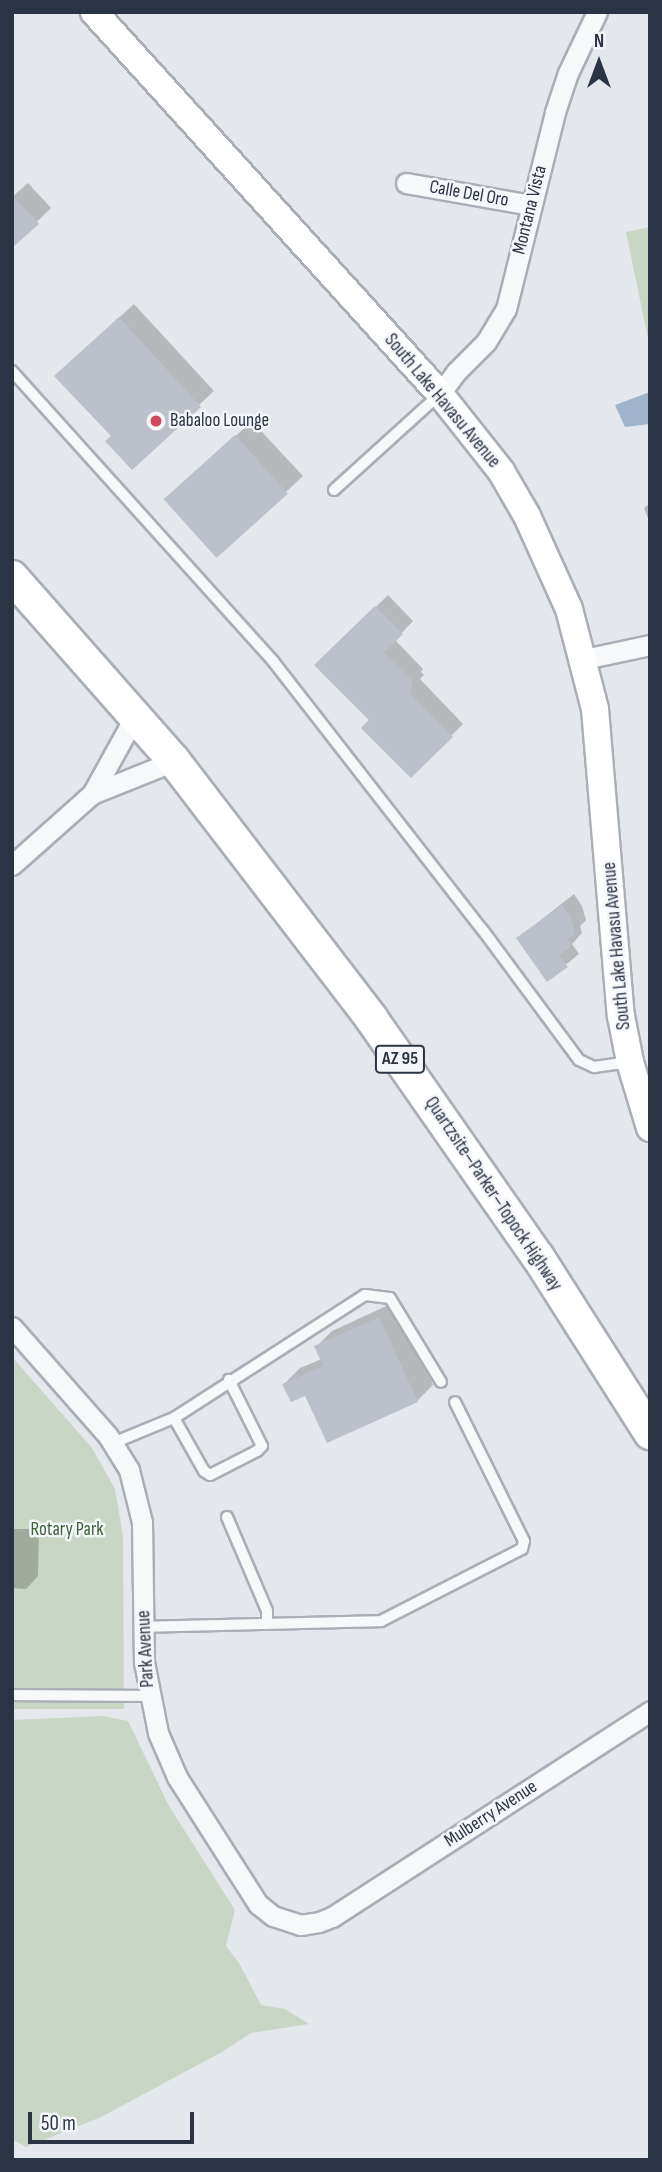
<!DOCTYPE html>
<html>
<head>
<meta charset="utf-8">
<style>
	body { margin:0 }
	#map { position:relative; width:662px; height:2172px; overflow:hidden; background:#e4e7ec; font-family:"Sofia Sans Condensed",sans-serif }
	div>[style] { position:absolute }
	.green>* { inset:0; background:#c9d6c5 }
	.water>* { inset:0; background:#9fb4cc }
	.shadow>* { inset:0; background:#0003 }
	.building>* { inset:0; background:#bbc0ca; transform-origin:0 0 }
	.roads { filter:drop-shadow(2px 0 #a9aeb7) drop-shadow(-2px 0 #a9aeb7) drop-shadow(0 2px #a9aeb7) drop-shadow(0 -2px #a9aeb7) }
	.service>* { height:10px; margin:-5px; padding:0 5px; transform-origin:5px; border-radius:5px; background:#f7f8fa }
	.minor>* { height:19px; margin:-9.5px; padding:0 9.5px; transform-origin:9.5px; border-radius:9.5px; background:#f7f8fa }
	.secondary>* { height:26px; margin:-13px; padding:0 13px; transform-origin:13px; border-radius:13px; background:#fff }
	.trunk>* { height:32px; margin:-16px; padding:0 16px; transform-origin:16px; border-radius:16px; background:#fff }
	.dots>* { width:19px; height:19px; translate:-50% -50%; box-sizing:border-box; border:4px solid #f4f6f9; border-radius:50% }
	span { translate:-50% -50%; white-space:nowrap; text-align:center; line-height:1.15; -webkit-text-stroke:5px #f4f6f9; paint-order:stroke }
	.shield-label span { padding:2px 5px; background:#f4f6f9; border:2px solid; border-radius:5px; -webkit-text-stroke-width:0 }
	.shield-label { font-size:18px; color:#2b3445; font-weight:700 }
	.street-label { font-size:19px; color:#2b3445 }
	.poi-label { font-size:19px; color:#2b3445 }
	.left { translate:0 -50%; text-align:left }
	.park-label { font-size:19px; color:#3f6138 }
	.frame { position:absolute; inset:0; border:14px solid #2b3445; pointer-events:none }
	.north { position:absolute; left:564px; top:28px; width:70px; height:70px; -webkit-text-stroke:5px #f4f6f9; paint-order:stroke; rotate:0deg; font-size:19px; font-weight:700; line-height:28px; text-align:center; color:#2b3445 }
	.north::after { content:''; display:block; margin:auto; width:24px; height:32px; background:#2b3445; clip-path:polygon(50% 0,100% 100%,50% 72%,0 100%) }
	.scale { position:absolute; left:28px; top:2112px; width:166px; height:32px; box-sizing:border-box; border:4px solid #2b3445; border-top:0; padding-left:9px; font-size:21px; line-height:24px; white-space:nowrap; color:#2b3445; -webkit-text-stroke:5px #f4f6f9; paint-order:stroke }
</style>
</head>
<body>
<div id="map">
	<div class="green">
		<div style="clip-path:polygon(650px 227px,650px 348px,626px 232px)"></div>
		<div style="clip-path:polygon(12px 1357px,92px 1448px,115px 1489px,123px 1536px,124px 1709px,12px 1709px)"></div>
		<div style="clip-path:polygon(103px 1716px,128px 1721px,169px 1806px,235px 1910px,226px 1946px,239px 1963px,261px 2005px,285px 2009px,309px 2024px,251px 2033px,222px 2052px,101px 2117px,26px 2147px,12px 2139px,12px 1720px)"></div>
	</div>
	<div class="water">
		<div style="clip-path:polygon(650px 392px,650px 424px,625px 427px,615px 405px)"></div>
	</div>
	<div class="shadow">
		<div style="clip-path:polygon(28px 183px,51px 208px,12px 246px,12px 197px)"></div>
		<div style="clip-path:polygon(134px 304px,214px 391px,132px 467px,71px 362px)"></div>
		<div style="clip-path:polygon(252px 421px,303px 476px,219px 554px,183px 484px)"></div>
		<div style="clip-path:polygon(650px 503px,650px 524px,644px 508px)"></div>
		<div style="clip-path:polygon(388px 595px,413px 621px,395px 640px,423px 669px,421px 672px,424px 675px,420px 679px,463px 724px,411px 776px,371px 720px,317px 665px)"></div>
		<div style="clip-path:polygon(574px 894px,582px 906px,586px 920px,580px 926px,582px 933px,572px 944px,579px 954px,547px 980px,518px 938px)"></div>
		<div style="clip-path:polygon(395px 1302px,433px 1385px,417px 1401px,328px 1441px,306px 1394px,284px 1384px,300px 1368px,322px 1359px,316px 1347px,332px 1331px)"></div>
		<div style="clip-path:polygon(12px 1529px,39px 1529px,38px 1576px,26px 1589px,12px 1588px)"></div>
	</div>
	<div class="building">
		<div style="clip-path:polygon(12px 195px,39px 224px,12px 248px)"></div>
		<div style="clip-path:polygon(119px 317px,201px 407px,132px 470px,105px 441px,111px 436px,54px 376px)"></div>
		<div style="left:235px;top:435px;width:79px;height:96px;rotate:48deg"></div>
		<div style="clip-path:polygon(375px 606px,403px 634px,384px 653px,413px 682px,409px 693px,453px 737px,411px 778px,361px 728px,369px 720px,314px 665px)"></div>
		<div style="clip-path:polygon(562px 905px,571px 918px,575px 934px,568px 939px,571px 947px,559px 955px,568px 967px,547px 982px,516px 938px)"></div>
		<div style="clip-path:polygon(379px 1317px,418px 1402px,327px 1443px,305px 1396px,291px 1402px,282px 1384px,323px 1366px,314px 1346px)"></div>
	</div>
	<div class="roads">
		<div class="service">
			<div style="left:12px;top:371px;width:390px;rotate:48deg"></div>
			<div style="left:273px;top:661px;width:340px;rotate:52.1deg"></div>
			<div style="left:482px;top:929px;width:163px;rotate:53.5deg"></div>
			<div style="left:579px;top:1060px;width:17px;rotate:25deg"></div>
			<div style="left:594px;top:1067px;width:34px;rotate:-8deg"></div>
			<div style="left:334px;top:490px;width:143px;rotate:-42.2deg"></div>
			<div style="left:174px;top:1418px;width:61px;rotate:60.5deg"></div>
			<div style="left:204px;top:1471px;width:7px;rotate:34deg"></div>
			<div style="left:210px;top:1475px;width:53px;rotate:-27.1deg"></div>
			<div style="left:257px;top:1451px;width:7px;rotate:-45deg"></div>
			<div style="left:262px;top:1446px;width:74px;rotate:-116.6deg"></div>
			<div style="left:113px;top:1443px;width:66px;rotate:-22.3deg"></div>
			<div style="left:174px;top:1418px;width:227px;rotate:-32.8deg"></div>
			<div style="left:365px;top:1295px;width:25px;rotate:7deg"></div>
			<div style="left:390px;top:1298px;width:98px;rotate:58.7deg"></div>
			<div style="left:227px;top:1517px;width:102px;rotate:66.9deg"></div>
			<div style="left:267px;top:1611px;width:13px;rotate:90deg"></div>
			<div style="left:143px;top:1627px;width:238px;rotate:-1.4deg"></div>
			<div style="left:381px;top:1621px;width:158px;rotate:-27.1deg"></div>
			<div style="left:522px;top:1549px;width:8px;rotate:-76deg"></div>
			<div style="left:524px;top:1541px;width:155px;rotate:-116.4deg"></div>
			<div style="left:12px;top:1695px;width:136px;rotate:0.4deg"></div>
		</div>
		<div class="minor">
			<div style="left:406px;top:183px;width:127px;rotate:10deg"></div>
			<div style="left:440px;top:394px;width:27px;rotate:-54deg"></div>
			<div style="left:456px;top:372px;width:42px;rotate:-45deg"></div>
			<div style="left:486px;top:342px;width:39px;rotate:-59deg"></div>
			<div style="left:506px;top:309px;width:203px;rotate:-76deg"></div>
			<div style="left:555px;top:112px;width:41px;rotate:-71.6deg"></div>
			<div style="left:568px;top:73px;width:68px;rotate:-64.6deg"></div>
			<div style="left:584px;top:659px;width:67px;rotate:-12deg"></div>
			<div style="left:92px;top:794px;width:89px;rotate:-61.1deg"></div>
			<div style="left:12px;top:865px;width:107px;rotate:-41.6deg"></div>
			<div style="left:92px;top:794px;width:88px;rotate:-21.9deg"></div>
			<div style="left:12px;top:1327px;width:145px;rotate:48.6deg"></div>
			<div style="left:108px;top:1436px;width:40px;rotate:58deg"></div>
			<div style="left:129px;top:1470px;width:54px;rotate:76deg"></div>
			<div style="left:142px;top:1522px;width:140px;rotate:89.2deg"></div>
			<div style="left:144px;top:1662px;width:72px;rotate:78.8deg"></div>
			<div style="left:158px;top:1733px;width:48px;rotate:66.6deg"></div>
			<div style="left:177px;top:1777px;width:151px;rotate:57.5deg"></div>
			<div style="left:258px;top:1904px;width:19px;rotate:39deg"></div>
			<div style="left:273px;top:1916px;width:28px;rotate:18deg"></div>
			<div style="left:300px;top:1925px;width:19px;rotate:-9deg"></div>
			<div style="left:319px;top:1922px;width:14px;rotate:-21deg"></div>
			<div style="left:332px;top:1917px;width:379px;rotate:-32.9deg"></div>
		</div>
		<div class="secondary">
			<div style="left:94px;top:12px;width:515px;rotate:47.83deg"></div>
			<div style="left:440px;top:394px;width:98px;rotate:51.6deg"></div>
			<div style="left:501px;top:471px;width:52px;rotate:60deg"></div>
			<div style="left:527px;top:516px;width:102px;rotate:65.7deg"></div>
			<div style="left:569px;top:609px;width:103px;rotate:75.4deg"></div>
			<div style="left:595px;top:709px;width:308px;rotate:85.2deg"></div>
			<div style="left:621px;top:1016px;width:47px;rotate:78.9deg"></div>
			<div style="left:630px;top:1062px;width:69px;rotate:73.1deg"></div>
		</div>
		<div class="trunk">
			<div style="left:12px;top:577px;width:245px;rotate:48.6deg"></div>
			<div style="left:174px;top:761px;width:324px;rotate:52.5deg"></div>
			<div style="left:371px;top:1018px;width:292px;rotate:55.1deg"></div>
			<div style="left:538px;top:1257px;width:209px;rotate:57.5deg"></div>
		</div>
	</div>
	<div class="dots">
		<div style="left:156px;top:421px;background:#d1495b"></div>
	</div>
	<div class="shield-label">
		<span style="left:400px;top:1059px">AZ 95</span>
	</div>
	<div class="street-label">
		<span style="left:469px;top:194px;rotate:10deg">Calle Del Oro</span>
		<span style="left:530px;top:210px;rotate:-76deg">Montana Vista</span>
		<span style="left:442px;top:401px;rotate:50deg">South Lake Havasu Avenue</span>
		<span style="left:617px;top:946px;rotate:-95deg">South Lake Havasu Avenue</span>
		<span style="left:493px;top:1194px;rotate:56deg">Quartzsite–Parker–Topock Highway</span>
		<span style="left:146px;top:1649px;rotate:-93deg">Park Avenue</span>
		<span style="left:491px;top:1814px;rotate:-33deg">Mulberry Avenue</span>
	</div>
	<div class="poi-label">
		<span class="left" style="left:170px;top:421px">Babaloo Lounge</span>
	</div>
	<div class="park-label">
		<span style="left:67px;top:1530px">Rotary Park</span>
	</div>
	<div class="frame"></div>
	<div class="north">N</div>
	<div class="scale">50 m</div>
</div>
</body>
</html>
